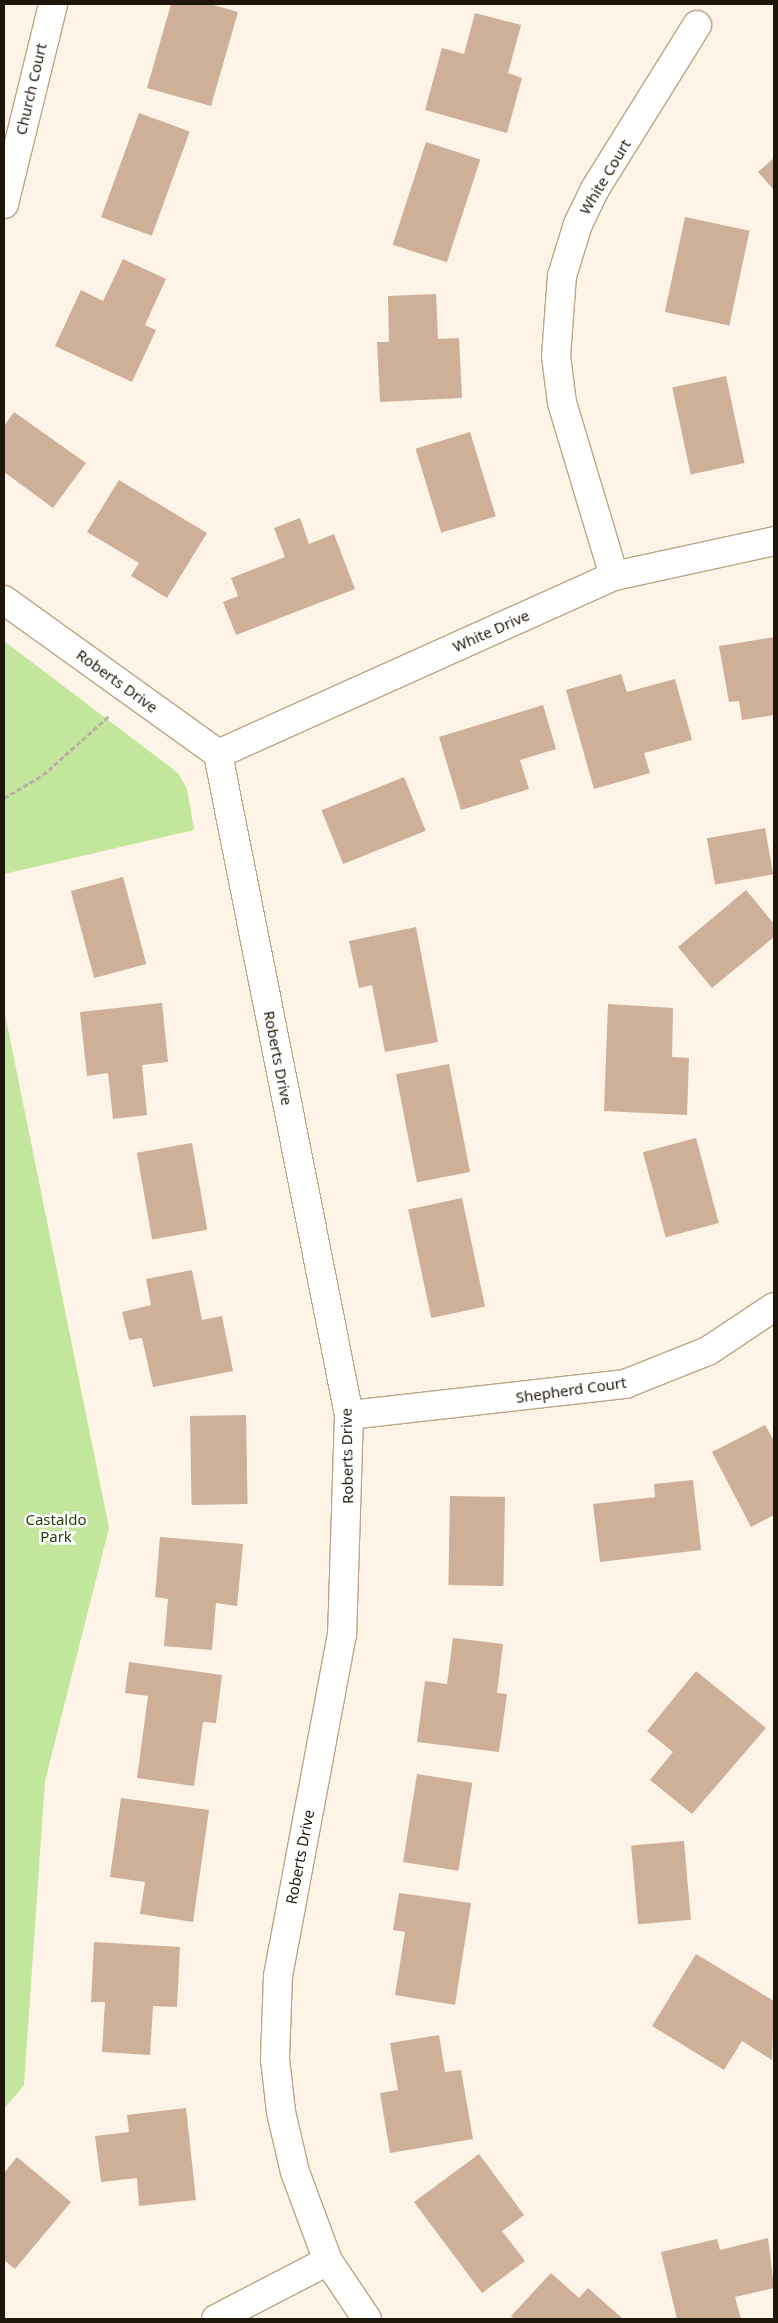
<!DOCTYPE html>
<html>
<head>
<meta charset="utf-8">
<style>
	body { margin:0 }
	#map { position:relative; width:778px; height:2323px; overflow:hidden; background:#fdf3e7; font-family:"Noto Sans",sans-serif }
	div>[style] { position:absolute }
	.green>* { inset:0; background:#c2e69b }
	.building>* { inset:0; background:#ceaf97; transform-origin:0 0 }
	.path>* { height:3px; margin-top:-1.5px; transform-origin:0; background:repeating-linear-gradient(90deg,#b9afa3 0 5px,transparent 0 7.5px) }
	.roads { filter:drop-shadow(1px 0 #bda587) drop-shadow(-1px 0 #bda587) drop-shadow(0 1px #bda587) drop-shadow(0 -1px #bda587) }
	.minor>* { height:28px; margin:-14px; padding:0 14px; transform-origin:14px; border-radius:14px; background:#fff }
	span { translate:-50% -50%; white-space:nowrap; text-align:center; line-height:1.15; -webkit-text-stroke:5px #fff; paint-order:stroke }
	.street-label { font-size:15px; color:#1e160a }
	.park-label { font-size:15px; color:#2b4009 }
	.frame { position:absolute; inset:0; border:5px solid #1e160a; pointer-events:none }
</style>
</head>
<body>
<div id="map">
	<div class="green">
		<div style="clip-path:polygon(4px 641px,178px 773px,187px 789px,194px 830px,4px 874px)"></div>
		<div style="clip-path:polygon(4px 1009px,109px 1528px,45px 1781px,24px 2085px,4px 2109px)"></div>
	</div>
	<div class="building">
		<div style="clip-path:polygon(171px 4px,210px 4px,238px 12px,211px 106px,147px 88px)"></div>
		<div style="clip-path:polygon(475px 13px,521px 25px,508px 73px,522px 78px,507px 133px,425px 110px,442px 48px,464px 54px)"></div>
		<div style="left:139px;top:113px;width:54px;height:111px;rotate:20deg"></div>
		<div style="left:426px;top:142px;width:57px;height:108px;rotate:18deg"></div>
		<div style="clip-path:polygon(774px 158px,774px 190px,758px 172px)"></div>
		<div style="left:685px;top:217px;width:66px;height:97px;rotate:12deg"></div>
		<div style="clip-path:polygon(123px 259px,166px 279px,145px 325px,156px 330px,132px 382px,55px 346px,81px 290px,103px 301px)"></div>
		<div style="clip-path:polygon(436px 294px,438px 339px,459px 338px,462px 398px,380px 402px,377px 342px,389px 342px,388px 296px)"></div>
		<div style="left:726px;top:376px;width:89px;height:55px;rotate:78deg"></div>
		<div style="clip-path:polygon(14px 412px,86px 463px,53px 508px,4px 472px,4px 426px)"></div>
		<div style="left:470px;top:432px;width:88px;height:57px;rotate:73deg"></div>
		<div style="clip-path:polygon(119px 480px,207px 533px,167px 598px,131px 576px,139px 563px,87px 532px)"></div>
		<div style="clip-path:polygon(300px 518px,309px 544px,334px 534px,355px 589px,236px 635px,223px 602px,238px 596px,231px 578px,285px 557px,274px 528px)"></div>
		<div style="clip-path:polygon(774px 637px,774px 715px,742px 720px,739px 701px,729px 702px,719px 646px)"></div>
		<div style="clip-path:polygon(621px 674px,627px 692px,675px 679px,692px 740px,644px 753px,650px 773px,594px 789px,566px 690px)"></div>
		<div style="clip-path:polygon(543px 705px,556px 749px,520px 760px,529px 789px,461px 810px,439px 737px)"></div>
		<div style="left:404px;top:777px;width:58px;height:89px;rotate:68deg"></div>
		<div style="left:765px;top:828px;width:47px;height:59px;rotate:80deg"></div>
		<div style="left:123px;top:877px;width:90px;height:54px;rotate:75deg"></div>
		<div style="clip-path:polygon(746px 890px,774px 924px,774px 937px,712px 988px,678px 947px)"></div>
		<div style="clip-path:polygon(416px 927px,438px 1042px,385px 1052px,372px 985px,359px 988px,349px 941px)"></div>
		<div style="clip-path:polygon(162px 1003px,168px 1062px,142px 1065px,147px 1115px,113px 1119px,108px 1073px,87px 1076px,80px 1012px)"></div>
		<div style="clip-path:polygon(608px 1004px,673px 1008px,672px 1057px,689px 1058px,687px 1115px,604px 1111px)"></div>
		<div style="left:449px;top:1064px;width:110px;height:54px;rotate:79deg"></div>
		<div style="left:696px;top:1138px;width:88px;height:55px;rotate:75deg"></div>
		<div style="left:192px;top:1143px;width:88px;height:56px;rotate:80deg"></div>
		<div style="left:462px;top:1198px;width:111px;height:55px;rotate:78deg"></div>
		<div style="clip-path:polygon(192px 1270px,202px 1320px,222px 1316px,233px 1371px,153px 1387px,142px 1338px,129px 1340px,122px 1312px,151px 1305px,146px 1279px)"></div>
		<div style="left:246px;top:1415px;width:89px;height:56px;rotate:89deg"></div>
		<div style="clip-path:polygon(765px 1425px,774px 1441px,774px 1515px,751px 1527px,712px 1452px)"></div>
		<div style="clip-path:polygon(693px 1480px,701px 1550px,600px 1562px,593px 1504px,655px 1497px,654px 1484px)"></div>
		<div style="left:450px;top:1496px;width:55px;height:89px;rotate:1deg"></div>
		<div style="clip-path:polygon(160px 1537px,243px 1544px,237px 1606px,216px 1603px,212px 1650px,164px 1646px,168px 1599px,155px 1597px)"></div>
		<div style="clip-path:polygon(453px 1638px,503px 1644px,497px 1693px,507px 1694px,499px 1752px,417px 1742px,425px 1681px,447px 1684px)"></div>
		<div style="clip-path:polygon(129px 1662px,222px 1675px,216px 1723px,203px 1722px,194px 1786px,137px 1778px,148px 1696px,125px 1693px)"></div>
		<div style="clip-path:polygon(696px 1671px,766px 1728px,692px 1814px,650px 1780px,673px 1752px,647px 1731px)"></div>
		<div style="left:417px;top:1774px;width:56px;height:89px;rotate:9deg"></div>
		<div style="clip-path:polygon(121px 1798px,209px 1810px,193px 1922px,140px 1914px,145px 1882px,110px 1877px)"></div>
		<div style="left:684px;top:1841px;width:79px;height:53px;rotate:85deg"></div>
		<div style="clip-path:polygon(399px 1893px,471px 1903px,455px 2005px,395px 1995px,405px 1932px,393px 1930px)"></div>
		<div style="clip-path:polygon(94px 1942px,180px 1947px,177px 2007px,153px 2006px,150px 2055px,102px 2052px,105px 2002px,91px 2002px)"></div>
		<div style="clip-path:polygon(696px 1954px,774px 2001px,772px 2060px,742px 2041px,724px 2070px,652px 2026px)"></div>
		<div style="clip-path:polygon(439px 2035px,445px 2072px,461px 2070px,473px 2139px,390px 2153px,380px 2093px,398px 2090px,390px 2043px)"></div>
		<div style="clip-path:polygon(186px 2108px,196px 2200px,139px 2206px,137px 2178px,101px 2182px,95px 2136px,129px 2132px,127px 2115px)"></div>
		<div style="clip-path:polygon(479px 2154px,524px 2215px,502px 2231px,525px 2261px,482px 2293px,414px 2202px)"></div>
		<div style="clip-path:polygon(17px 2157px,71px 2202px,15px 2269px,4px 2260px,4px 2173px)"></div>
		<div style="clip-path:polygon(768px 2238px,774px 2288px,735px 2297px,741px 2319px,677px 2319px,661px 2252px,717px 2239px,720px 2250px)"></div>
		<div style="clip-path:polygon(551px 2273px,579px 2298px,588px 2288px,623px 2319px,515px 2319px,511px 2316px)"></div>
	</div>
	<div class="path">
		<div style="left:4px;top:798px;width:45px;rotate:-30.5deg"></div>
		<div style="left:43px;top:775px;width:89px;rotate:-41.8deg"></div>
	</div>
	<div class="roads">
		<div class="minor">
			<div style="left:4px;top:204px;width:206px;rotate:-76.2deg"></div>
			<div style="left:614px;top:576px;width:181px;rotate:-106.7deg"></div>
			<div style="left:562px;top:403px;width:47px;rotate:-97.3deg"></div>
			<div style="left:556px;top:356px;width:80px;rotate:-85.7deg"></div>
			<div style="left:562px;top:276px;width:54px;rotate:-72.9deg"></div>
			<div style="left:578px;top:224px;width:39px;rotate:-64deg"></div>
			<div style="left:595px;top:189px;width:193px;rotate:-58.1deg"></div>
			<div style="left:4px;top:600px;width:264px;rotate:35.7deg"></div>
			<div style="left:218px;top:754px;width:674px;rotate:78.79deg"></div>
			<div style="left:349px;top:1415px;width:219px;rotate:91.8deg"></div>
			<div style="left:342px;top:1634px;width:348px;rotate:100.6deg"></div>
			<div style="left:278px;top:1976px;width:83px;rotate:92.1deg"></div>
			<div style="left:275px;top:2059px;width:53px;rotate:83.5deg"></div>
			<div style="left:281px;top:2112px;width:62px;rotate:76.9deg"></div>
			<div style="left:295px;top:2172px;width:95px;rotate:69.7deg"></div>
			<div style="left:328px;top:2261px;width:70px;rotate:56.1deg"></div>
			<div style="left:218px;top:754px;width:434px;rotate:-24.2deg"></div>
			<div style="left:614px;top:576px;width:164px;rotate:-12.3deg"></div>
			<div style="left:349px;top:1415px;width:278px;rotate:-6.4deg"></div>
			<div style="left:625px;top:1384px;width:89px;rotate:-21.7deg"></div>
			<div style="left:708px;top:1351px;width:79px;rotate:-33.7deg"></div>
			<div style="left:216px;top:2319px;width:126px;rotate:-27.4deg"></div>
		</div>
	</div>
	<div class="street-label">
		<span style="left:31px;top:89px;rotate:-77deg">Church Court</span>
		<span style="left:605px;top:177px;rotate:-59deg">White Court</span>
		<span style="left:491px;top:631px;rotate:-24deg">White Drive</span>
		<span style="left:117px;top:681px;rotate:36deg">Roberts Drive</span>
		<span style="left:278px;top:1058px;rotate:79deg">Roberts Drive</span>
		<span style="left:571px;top:1390px;rotate:-8deg">Shepherd Court</span>
		<span style="left:347px;top:1456px;rotate:-91deg">Roberts Drive</span>
		<span style="left:300px;top:1857px;rotate:-79deg">Roberts Drive</span>
	</div>
	<div class="park-label">
		<span style="left:56px;top:1528px">Castaldo<br>Park</span>
	</div>
	<div class="frame"></div>
</div>
</body>
</html>
